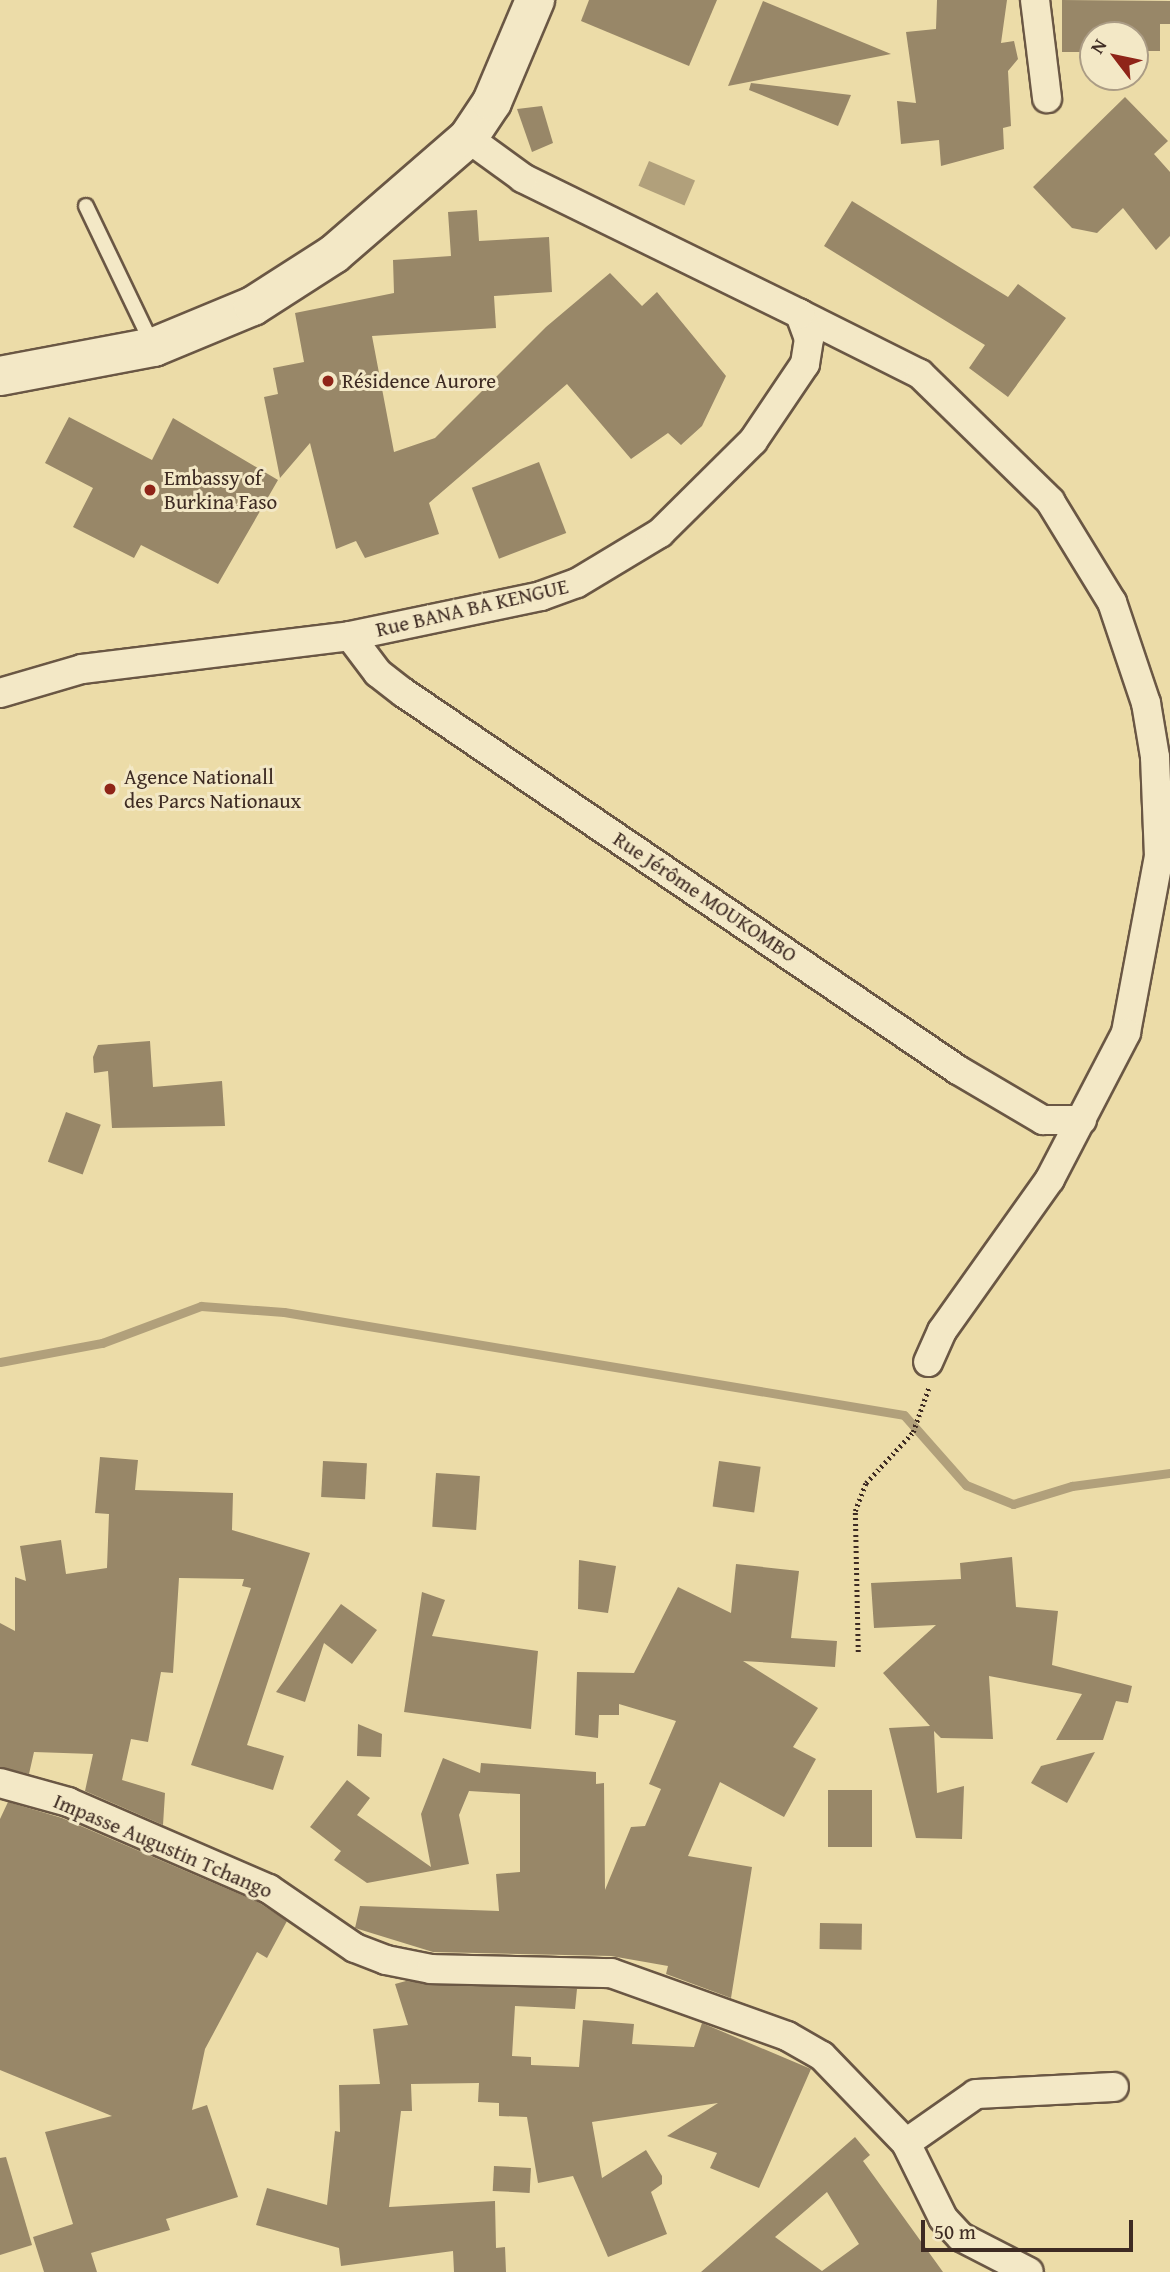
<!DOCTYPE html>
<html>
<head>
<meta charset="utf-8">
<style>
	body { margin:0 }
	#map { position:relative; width:1170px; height:2272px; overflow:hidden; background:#ecdca8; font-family:"Gentium Book Plus",serif }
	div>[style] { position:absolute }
	.water>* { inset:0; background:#b1a07b; transform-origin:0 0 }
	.stream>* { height:9px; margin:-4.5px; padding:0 4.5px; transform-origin:4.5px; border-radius:4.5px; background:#b1a07b }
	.building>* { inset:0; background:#988768; transform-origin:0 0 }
	.path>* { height:4.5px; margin-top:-2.25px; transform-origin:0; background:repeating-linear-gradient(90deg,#3e2b23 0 2px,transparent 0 5.5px) }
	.roads { filter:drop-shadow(2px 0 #6a5744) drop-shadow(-2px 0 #6a5744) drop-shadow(0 2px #6a5744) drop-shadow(0 -2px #6a5744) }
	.service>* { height:14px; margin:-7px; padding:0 7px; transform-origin:7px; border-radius:7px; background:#f3e8c6 }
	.minor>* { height:28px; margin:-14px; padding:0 14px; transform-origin:14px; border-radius:14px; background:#f3e8c6 }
	.secondary>* { height:38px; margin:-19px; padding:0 19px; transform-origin:19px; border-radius:19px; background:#f3e8c6 }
	.dots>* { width:19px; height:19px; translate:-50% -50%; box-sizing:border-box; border:4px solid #f3e8c6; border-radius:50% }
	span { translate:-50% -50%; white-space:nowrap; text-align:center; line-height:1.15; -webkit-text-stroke:6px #f3e8c6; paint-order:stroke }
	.poi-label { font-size:21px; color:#3e2b23 }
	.left { translate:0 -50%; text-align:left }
	.street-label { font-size:21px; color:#3e2b23 }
	.north { position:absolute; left:1079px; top:21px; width:70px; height:70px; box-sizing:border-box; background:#f3e8c6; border:2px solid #ab9c85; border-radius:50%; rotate:302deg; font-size:19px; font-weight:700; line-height:28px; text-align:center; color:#3e2b23 }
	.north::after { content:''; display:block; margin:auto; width:24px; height:32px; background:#8f2418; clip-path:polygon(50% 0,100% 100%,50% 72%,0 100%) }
	.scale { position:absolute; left:921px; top:2220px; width:212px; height:32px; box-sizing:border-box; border:4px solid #3e2b23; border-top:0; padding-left:9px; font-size:21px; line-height:24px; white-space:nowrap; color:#3e2b23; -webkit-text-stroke:5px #f3e8c6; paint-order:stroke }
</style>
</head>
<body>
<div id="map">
	<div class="water">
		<div style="left:649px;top:161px;width:50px;height:27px;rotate:23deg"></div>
	</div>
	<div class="stream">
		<div style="left:0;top:1362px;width:104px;rotate:-10.6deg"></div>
		<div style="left:102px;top:1343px;width:106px;rotate:-20.5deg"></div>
		<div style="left:201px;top:1306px;width:83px;rotate:4.1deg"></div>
		<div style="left:284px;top:1312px;width:628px;rotate:9.43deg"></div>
		<div style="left:904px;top:1415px;width:94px;rotate:48.5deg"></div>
		<div style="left:966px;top:1485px;width:51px;rotate:22deg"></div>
		<div style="left:1013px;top:1504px;width:62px;rotate:-17deg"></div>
		<div style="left:1072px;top:1486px;width:99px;rotate:-7.6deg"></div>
	</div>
	<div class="building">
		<div style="clip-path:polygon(589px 0,717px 0,689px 66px,581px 21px)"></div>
		<div style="clip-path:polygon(937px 0,1007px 0,1001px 43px,1014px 41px,1018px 59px,1008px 71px,1011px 126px,1003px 128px,1004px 149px,941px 166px,939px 140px,901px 144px,897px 101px,916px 103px,906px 32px,936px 29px)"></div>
		<div style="clip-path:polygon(1062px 0,1170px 1px,1170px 24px,1160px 24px,1160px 51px,1135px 51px,1135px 35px,1093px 35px,1093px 52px,1062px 52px)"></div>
		<div style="clip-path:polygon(763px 1px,891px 54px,728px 86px)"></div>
		<div style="clip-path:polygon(751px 83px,851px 95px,838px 126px,749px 90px)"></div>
		<div style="clip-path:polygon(1125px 97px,1168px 141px,1154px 154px,1170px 172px,1170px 236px,1156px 250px,1123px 208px,1097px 233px,1072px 228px,1033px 187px)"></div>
		<div style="clip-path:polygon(542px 106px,553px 143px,532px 152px,517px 109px)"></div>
		<div style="clip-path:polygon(852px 201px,1008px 297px,1018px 284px,1066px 318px,1008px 397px,969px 368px,985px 345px,824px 246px)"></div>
		<div style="clip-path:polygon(477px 210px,479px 241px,549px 237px,552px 292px,494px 296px,496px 328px,372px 336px,394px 452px,435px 438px,546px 327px,610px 273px,642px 306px,657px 292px,726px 376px,702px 426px,681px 445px,668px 433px,631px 459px,567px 384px,429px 503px,439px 534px,365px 558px,356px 541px,336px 549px,310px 443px,280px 478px,264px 397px,278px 394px,273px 368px,304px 362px,295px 313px,394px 293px,393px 260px,451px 256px,448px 212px)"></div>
		<div style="clip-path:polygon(69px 417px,152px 460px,173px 418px,278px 480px,218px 584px,141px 545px,134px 558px,73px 527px,93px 488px,45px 463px)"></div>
		<div style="left:539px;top:462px;width:76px;height:72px;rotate:69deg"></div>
		<div style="clip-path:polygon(150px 1041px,153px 1087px,222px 1081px,225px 1126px,112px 1128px,108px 1071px,94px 1073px,93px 1057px,98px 1045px)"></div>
		<div style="left:66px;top:1112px;width:37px;height:53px;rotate:20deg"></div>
		<div style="clip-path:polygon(100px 1457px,138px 1460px,135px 1490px,233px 1493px,232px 1530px,310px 1553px,247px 1745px,284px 1756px,273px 1790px,191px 1765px,251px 1588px,242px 1586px,244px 1579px,179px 1578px,173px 1673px,161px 1672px,148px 1742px,131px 1739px,122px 1780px,165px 1793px,163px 1825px,85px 1791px,93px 1754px,34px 1752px,29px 1774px,0 1767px,0 1623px,15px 1631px,15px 1577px,26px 1581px,20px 1546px,61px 1540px,66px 1574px,107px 1568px,109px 1514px,95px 1513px)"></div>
		<div style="left:323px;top:1461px;width:44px;height:36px;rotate:3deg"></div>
		<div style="left:719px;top:1461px;width:42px;height:46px;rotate:8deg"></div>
		<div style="left:436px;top:1473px;width:44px;height:54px;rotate:4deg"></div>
		<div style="clip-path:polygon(1012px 1557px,1016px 1607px,1058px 1611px,1052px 1665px,1132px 1686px,1128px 1703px,1116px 1701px,1103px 1740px,1056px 1740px,1082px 1694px,989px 1676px,993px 1739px,941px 1738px,934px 1731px,937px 1793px,964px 1786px,962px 1839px,916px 1838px,889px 1728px,930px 1726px,883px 1673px,936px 1625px,874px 1628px,871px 1583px,961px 1579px,960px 1563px)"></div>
		<div style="clip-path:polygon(579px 1560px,616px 1566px,608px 1613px,578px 1609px)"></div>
		<div style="clip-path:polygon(736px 1564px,799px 1571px,791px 1638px,837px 1641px,835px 1667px,743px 1661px,818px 1708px,793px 1747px,816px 1759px,784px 1817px,720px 1782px,688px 1856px,752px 1867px,731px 1998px,666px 1974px,668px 1966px,611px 1956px,433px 1952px,355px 1928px,360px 1906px,499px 1911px,496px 1874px,520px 1872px,520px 1794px,469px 1791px,459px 1815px,469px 1864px,367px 1883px,334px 1860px,341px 1851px,310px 1827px,347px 1780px,370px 1798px,357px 1815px,431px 1867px,421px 1814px,443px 1758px,480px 1773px,481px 1763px,596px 1772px,596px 1784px,604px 1783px,605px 1890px,631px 1827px,645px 1826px,661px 1789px,649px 1784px,676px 1721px,619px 1704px,619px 1715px,599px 1715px,598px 1738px,575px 1735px,577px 1672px,634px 1673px,678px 1587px,731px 1613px)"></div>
		<div style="clip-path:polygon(422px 1592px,445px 1600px,432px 1636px,538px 1651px,531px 1729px,404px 1712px)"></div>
		<div style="clip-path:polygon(341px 1604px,377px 1630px,352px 1664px,324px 1643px,305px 1702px,276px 1692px)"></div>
		<div style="clip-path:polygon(358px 1724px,382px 1734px,381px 1757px,357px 1756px)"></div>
		<div style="clip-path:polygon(1095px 1752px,1067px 1803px,1031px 1783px,1041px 1766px)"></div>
		<div style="left:828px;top:1790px;width:44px;height:57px"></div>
		<div style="clip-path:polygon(8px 1802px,62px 1818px,258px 1902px,287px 1921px,267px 1958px,257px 1952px,205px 2049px,192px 2110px,207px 2105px,238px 2197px,166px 2219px,170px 2230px,91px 2253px,97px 2272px,44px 2272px,33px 2237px,73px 2224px,45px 2132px,112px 2116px,0 2070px,0 1819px)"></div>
		<div style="left:820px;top:1923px;width:42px;height:26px;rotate:1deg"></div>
		<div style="clip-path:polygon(406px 1981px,577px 1989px,575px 2009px,515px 2006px,512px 2056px,531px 2057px,531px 2065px,579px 2067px,583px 2020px,634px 2024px,632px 2044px,694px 2047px,702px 2023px,811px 2069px,759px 2188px,710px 2168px,717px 2153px,667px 2136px,718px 2103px,592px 2122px,602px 2178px,646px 2150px,662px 2176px,662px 2184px,651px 2192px,667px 2234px,608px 2257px,573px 2176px,538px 2183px,527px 2117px,499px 2116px,499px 2103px,478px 2102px,479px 2083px,411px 2084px,412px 2111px,401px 2111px,389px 2207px,495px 2201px,496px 2248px,505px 2247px,506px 2272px,454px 2272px,453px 2251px,341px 2266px,339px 2248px,256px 2225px,267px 2188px,327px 2205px,335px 2131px,340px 2132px,339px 2085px,380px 2084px,373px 2029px,408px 2025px,395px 1984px)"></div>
		<div style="clip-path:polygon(evenodd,855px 2137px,870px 2155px,863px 2161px,943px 2272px,701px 2272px,855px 2137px,827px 2192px,859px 2244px,822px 2271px,775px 2237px,827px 2192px)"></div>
		<div style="clip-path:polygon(6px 2157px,32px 2245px,0 2255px,0 2158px)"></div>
		<div style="left:494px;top:2166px;width:37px;height:25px;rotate:3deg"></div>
	</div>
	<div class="path">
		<div style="left:858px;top:1652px;width:141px;rotate:-91.2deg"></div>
		<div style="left:855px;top:1511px;width:30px;rotate:-69deg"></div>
		<div style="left:866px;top:1483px;width:69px;rotate:-47.3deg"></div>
		<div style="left:913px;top:1432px;width:48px;rotate:-70.4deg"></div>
	</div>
	<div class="roads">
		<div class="service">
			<div style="left:86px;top:206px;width:155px;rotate:64.4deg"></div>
		</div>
		<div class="minor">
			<div style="left:1035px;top:0;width:99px;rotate:83deg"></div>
			<div style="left:800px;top:314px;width:134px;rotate:26.6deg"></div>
			<div style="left:920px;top:374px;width:182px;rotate:44.3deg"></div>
			<div style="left:1050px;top:501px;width:119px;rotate:58.5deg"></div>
			<div style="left:1112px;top:602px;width:107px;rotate:71.4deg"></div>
			<div style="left:1146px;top:703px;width:55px;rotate:80.5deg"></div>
			<div style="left:1155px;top:757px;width:99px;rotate:87.7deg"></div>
			<div style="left:1159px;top:856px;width:180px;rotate:100.6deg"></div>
			<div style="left:1126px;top:1033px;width:165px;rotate:117.5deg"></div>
			<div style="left:1050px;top:1179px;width:186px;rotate:125.4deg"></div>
			<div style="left:942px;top:1331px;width:34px;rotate:114deg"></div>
			<div style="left:350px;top:636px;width:46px;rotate:52.9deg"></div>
			<div style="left:378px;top:673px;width:33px;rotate:38deg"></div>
			<div style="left:404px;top:693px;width:670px;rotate:34.24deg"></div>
			<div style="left:958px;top:1070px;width:99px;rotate:30.5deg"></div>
			<div style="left:1043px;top:1120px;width:39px"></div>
			<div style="left:0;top:693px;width:85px;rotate:-16.3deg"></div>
			<div style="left:82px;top:669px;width:270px;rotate:-7deg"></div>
			<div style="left:350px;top:636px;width:195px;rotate:-11.8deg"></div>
			<div style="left:541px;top:596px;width:38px;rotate:-20deg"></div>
			<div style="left:577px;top:583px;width:97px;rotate:-31.1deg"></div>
			<div style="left:660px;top:533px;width:131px;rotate:-44.7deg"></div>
			<div style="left:753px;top:441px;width:93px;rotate:-56deg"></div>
			<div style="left:805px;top:364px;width:25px;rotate:-81deg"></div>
			<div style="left:809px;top:339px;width:27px;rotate:-110deg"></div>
			<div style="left:800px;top:314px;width:309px;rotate:-153.9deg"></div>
			<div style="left:523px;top:178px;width:68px;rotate:-144deg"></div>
			<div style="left:0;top:1783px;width:71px;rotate:15.6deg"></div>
			<div style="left:68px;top:1802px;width:219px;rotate:23.4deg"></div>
			<div style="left:269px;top:1889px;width:104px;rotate:34.5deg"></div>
			<div style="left:355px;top:1948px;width:33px;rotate:21deg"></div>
			<div style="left:386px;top:1960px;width:46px;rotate:11.3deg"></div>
			<div style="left:431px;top:1969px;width:180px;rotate:1.3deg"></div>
			<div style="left:611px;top:1973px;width:187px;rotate:19.7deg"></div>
			<div style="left:787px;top:2036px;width:40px;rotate:29.7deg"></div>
			<div style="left:822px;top:2056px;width:121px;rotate:46deg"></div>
			<div style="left:906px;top:2143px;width:84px;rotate:63.7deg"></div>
			<div style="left:943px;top:2218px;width:26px;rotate:47deg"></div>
			<div style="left:961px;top:2237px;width:76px;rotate:27.2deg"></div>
			<div style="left:906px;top:2143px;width:85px;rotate:-35deg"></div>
			<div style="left:976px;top:2094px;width:138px;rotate:-2.9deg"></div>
		</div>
		<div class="secondary">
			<div style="left:0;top:376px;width:157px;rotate:-10.7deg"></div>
			<div style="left:154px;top:347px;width:107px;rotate:-22.5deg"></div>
			<div style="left:253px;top:306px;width:96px;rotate:-32.7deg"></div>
			<div style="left:334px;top:254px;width:177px;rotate:-40.9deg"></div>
			<div style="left:468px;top:138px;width:43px;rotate:-56.3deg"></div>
			<div style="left:492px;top:102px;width:111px;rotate:-67.1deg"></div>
		</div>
	</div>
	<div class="dots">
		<div style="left:328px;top:381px;background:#8f2418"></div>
		<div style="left:150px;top:490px;background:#8f2418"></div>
		<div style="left:110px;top:789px;background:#8f2418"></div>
	</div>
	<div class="poi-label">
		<span class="left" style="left:342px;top:381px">Résidence Aurore</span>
		<span class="left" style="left:164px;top:490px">Embassy of<br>Burkina Faso</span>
		<span class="left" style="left:124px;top:789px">Agence Nationall<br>des Parcs Nationaux</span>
	</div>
	<div class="street-label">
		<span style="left:472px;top:608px;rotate:-13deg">Rue BANA BA KENGUE</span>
		<span style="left:705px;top:897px;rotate:34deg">Rue Jérôme MOUKOMBO</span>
		<span style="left:163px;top:1846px;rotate:23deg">Impasse Augustin Tchango</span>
	</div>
	<div class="north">N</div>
	<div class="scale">50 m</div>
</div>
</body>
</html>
